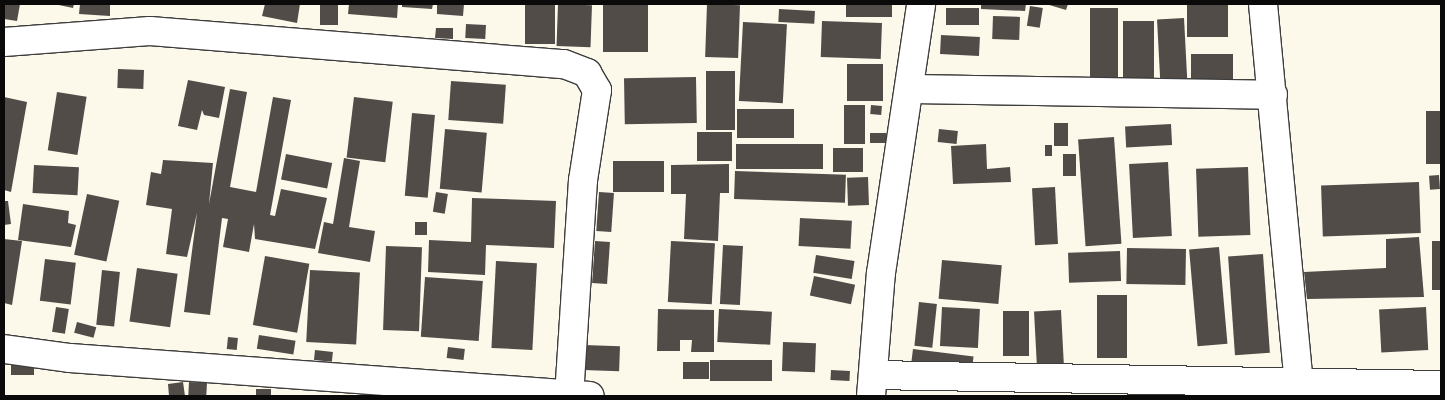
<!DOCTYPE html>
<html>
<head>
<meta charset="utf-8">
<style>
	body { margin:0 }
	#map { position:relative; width:1445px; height:400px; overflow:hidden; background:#fcf9eb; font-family:Merriweather,serif }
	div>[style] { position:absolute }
	.building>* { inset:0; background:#524c48; transform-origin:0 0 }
	.roads { filter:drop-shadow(1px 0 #3d3d3d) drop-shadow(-1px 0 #3d3d3d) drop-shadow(0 1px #3d3d3d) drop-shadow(0 -1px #3d3d3d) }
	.minor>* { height:28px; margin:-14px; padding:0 14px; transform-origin:14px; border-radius:14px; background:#fff }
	span { translate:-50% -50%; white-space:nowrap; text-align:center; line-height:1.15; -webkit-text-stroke:5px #fff; paint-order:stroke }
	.frame { position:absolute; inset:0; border:5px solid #0a0a0a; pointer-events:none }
</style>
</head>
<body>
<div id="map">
	<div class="building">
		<div style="clip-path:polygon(4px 4px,20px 4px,17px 21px,4px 19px)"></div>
		<div style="clip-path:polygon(54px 4px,74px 4px,73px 8px)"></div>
		<div style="clip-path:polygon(80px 4px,110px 4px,110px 16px,79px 14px)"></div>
		<div style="clip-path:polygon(265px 4px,300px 4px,297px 23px,262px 16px)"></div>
		<div style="left:320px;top:4px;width:18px;height:21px"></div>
		<div style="clip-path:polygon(349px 4px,398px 4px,397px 18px,348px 14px)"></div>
		<div style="clip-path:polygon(402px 4px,433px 4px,432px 9px,402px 7px)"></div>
		<div style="clip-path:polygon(437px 4px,464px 4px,463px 16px,437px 14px)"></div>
		<div style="left:525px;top:4px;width:30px;height:40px"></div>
		<div style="left:558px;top:4px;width:34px;height:42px;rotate:2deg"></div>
		<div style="left:603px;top:4px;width:45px;height:48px"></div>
		<div style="left:707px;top:4px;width:33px;height:53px;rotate:2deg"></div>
		<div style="left:846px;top:4px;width:46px;height:13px"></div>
		<div style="clip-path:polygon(981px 4px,1026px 4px,1025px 11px,981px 9px)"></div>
		<div style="clip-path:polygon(1046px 4px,1068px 4px,1066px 10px)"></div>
		<div style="left:1187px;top:4px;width:41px;height:33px"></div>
		<div style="left:1030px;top:6px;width:13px;height:20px;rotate:9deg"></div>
		<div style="left:946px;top:8px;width:33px;height:17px"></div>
		<div style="left:1090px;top:8px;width:28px;height:73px"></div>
		<div style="left:779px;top:9px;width:36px;height:13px;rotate:3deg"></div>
		<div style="left:993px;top:16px;width:27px;height:23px;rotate:2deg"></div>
		<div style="left:1184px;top:18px;width:62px;height:27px;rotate:87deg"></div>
		<div style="left:822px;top:21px;width:60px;height:36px;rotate:2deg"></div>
		<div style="left:1154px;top:21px;width:58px;height:31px;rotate:90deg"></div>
		<div style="left:743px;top:22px;width:44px;height:79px;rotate:3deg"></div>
		<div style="left:466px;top:24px;width:20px;height:14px;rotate:3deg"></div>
		<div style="clip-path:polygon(436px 28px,453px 28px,453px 39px,435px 38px)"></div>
		<div style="left:941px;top:35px;width:39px;height:19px;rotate:3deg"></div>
		<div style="left:1191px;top:54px;width:42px;height:28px"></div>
		<div style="left:847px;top:64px;width:36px;height:37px"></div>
		<div style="left:118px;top:69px;width:26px;height:19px;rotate:2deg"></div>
		<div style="left:706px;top:71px;width:29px;height:59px"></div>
		<div style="left:696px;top:77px;width:46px;height:72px;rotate:89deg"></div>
		<div style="clip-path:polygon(188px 80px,225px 87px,219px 118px,204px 115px,202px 110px,197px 130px,178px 126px)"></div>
		<div style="left:451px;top:81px;width:55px;height:39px;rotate:4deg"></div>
		<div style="clip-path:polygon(230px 89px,247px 92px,230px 187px,256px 192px,273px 97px,291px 100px,270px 215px,275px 216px,281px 189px,327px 198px,315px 249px,255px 239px,254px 224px,249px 252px,223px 247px,228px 219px,222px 218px,210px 315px,184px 312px,197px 213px,187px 257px,166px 254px,172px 209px,146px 205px,151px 172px,161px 174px,163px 160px,213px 163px,209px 204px)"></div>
		<div style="left:57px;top:92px;width:30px;height:59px;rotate:9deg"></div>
		<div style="clip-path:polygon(4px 97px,27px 102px,11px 192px,4px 190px)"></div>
		<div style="left:354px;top:97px;width:39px;height:61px;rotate:7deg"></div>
		<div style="left:844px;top:105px;width:21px;height:39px"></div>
		<div style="left:871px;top:105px;width:11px;height:9px;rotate:5deg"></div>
		<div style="left:794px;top:109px;width:29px;height:57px;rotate:90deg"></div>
		<div style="left:1426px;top:111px;width:15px;height:53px"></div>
		<div style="left:412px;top:113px;width:23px;height:83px;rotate:5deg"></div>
		<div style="left:1054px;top:123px;width:14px;height:23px"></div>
		<div style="left:1171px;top:124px;width:21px;height:46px;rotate:87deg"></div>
		<div style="left:445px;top:129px;width:42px;height:60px;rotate:5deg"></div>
		<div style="left:939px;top:129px;width:19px;height:13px;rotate:6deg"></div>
		<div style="left:732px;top:132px;width:29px;height:35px;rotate:90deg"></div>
		<div style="left:870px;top:133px;width:16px;height:10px"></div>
		<div style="left:1114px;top:137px;width:107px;height:36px;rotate:86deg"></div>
		<div style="left:736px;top:144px;width:87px;height:25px"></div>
		<div style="clip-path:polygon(986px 144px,987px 169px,1010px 167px,1011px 182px,953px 184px,951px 146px)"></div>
		<div style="left:1045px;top:145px;width:7px;height:11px"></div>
		<div style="left:863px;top:148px;width:24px;height:30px;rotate:90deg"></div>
		<div style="left:286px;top:154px;width:47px;height:26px;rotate:11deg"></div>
		<div style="left:1063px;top:154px;width:13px;height:22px"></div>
		<div style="clip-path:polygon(344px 158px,360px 161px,349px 227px,375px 231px,370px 262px,318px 253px,324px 222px,333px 224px)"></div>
		<div style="left:613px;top:161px;width:51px;height:31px"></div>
		<div style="left:1168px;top:162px;width:74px;height:39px;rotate:87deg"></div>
		<div style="clip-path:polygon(729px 164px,729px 193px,720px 193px,718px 241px,684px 239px,686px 194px,671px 194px,671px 165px)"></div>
		<div style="left:34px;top:165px;width:45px;height:28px;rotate:3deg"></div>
		<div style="left:1248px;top:167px;width:68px;height:52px;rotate:88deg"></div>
		<div style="left:735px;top:171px;width:111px;height:28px;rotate:2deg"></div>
		<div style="left:1439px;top:175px;width:14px;height:10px;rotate:86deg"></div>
		<div style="left:868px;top:177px;width:28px;height:21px;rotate:88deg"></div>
		<div style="left:1419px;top:182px;width:51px;height:98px;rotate:88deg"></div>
		<div style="left:1055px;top:187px;width:57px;height:23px;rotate:87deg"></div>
		<div style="left:436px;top:192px;width:12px;height:20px;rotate:9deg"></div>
		<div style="left:599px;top:192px;width:15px;height:39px;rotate:4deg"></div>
		<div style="left:87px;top:194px;width:33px;height:62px;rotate:12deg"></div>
		<div style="clip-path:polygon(472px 198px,556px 201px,554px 248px,486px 245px,485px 275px,428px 272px,429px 240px,471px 242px)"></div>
		<div style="clip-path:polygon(4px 201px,8px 201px,11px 224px,4px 225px)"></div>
		<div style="clip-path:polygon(23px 204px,69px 211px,68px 223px,76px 225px,71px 247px,18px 240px)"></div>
		<div style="left:800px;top:218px;width:52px;height:28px;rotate:3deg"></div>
		<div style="left:415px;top:222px;width:12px;height:13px"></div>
		<div style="clip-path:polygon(1419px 237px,1424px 297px,1307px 299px,1304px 272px,1386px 268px,1386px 239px)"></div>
		<div style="clip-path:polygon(4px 239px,22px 241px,12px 305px,4px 303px)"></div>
		<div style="left:595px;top:241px;width:15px;height:42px;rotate:4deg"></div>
		<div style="left:671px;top:241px;width:44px;height:61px;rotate:3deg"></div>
		<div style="left:1432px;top:241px;width:9px;height:49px"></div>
		<div style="left:723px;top:245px;width:20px;height:59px;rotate:3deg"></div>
		<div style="left:386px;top:246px;width:36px;height:84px;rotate:2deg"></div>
		<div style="left:1219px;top:247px;width:97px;height:30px;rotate:85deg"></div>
		<div style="left:1127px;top:248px;width:59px;height:36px;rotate:1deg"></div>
		<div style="left:1120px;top:251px;width:30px;height:52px;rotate:88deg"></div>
		<div style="left:1263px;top:254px;width:99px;height:35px;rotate:86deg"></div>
		<div style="left:816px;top:255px;width:39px;height:18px;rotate:9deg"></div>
		<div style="left:265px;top:256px;width:45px;height:70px;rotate:10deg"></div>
		<div style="left:45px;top:259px;width:31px;height:42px;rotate:7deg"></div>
		<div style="left:942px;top:260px;width:60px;height:39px;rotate:5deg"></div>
		<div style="left:496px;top:261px;width:41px;height:87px;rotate:3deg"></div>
		<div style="left:137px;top:268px;width:41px;height:54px;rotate:8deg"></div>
		<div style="left:102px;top:270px;width:18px;height:55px;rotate:6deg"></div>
		<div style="left:310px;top:270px;width:50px;height:72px;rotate:3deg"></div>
		<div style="left:814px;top:276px;width:42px;height:20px;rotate:12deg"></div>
		<div style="left:425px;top:277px;width:58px;height:60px;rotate:4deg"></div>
		<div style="left:1097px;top:295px;width:30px;height:63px"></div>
		<div style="left:919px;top:302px;width:18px;height:44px;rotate:6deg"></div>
		<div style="left:56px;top:307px;width:13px;height:25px;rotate:9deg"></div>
		<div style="left:942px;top:307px;width:38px;height:39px;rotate:3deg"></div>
		<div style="left:1426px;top:307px;width:43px;height:47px;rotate:87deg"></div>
		<div style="clip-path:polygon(658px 309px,714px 310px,714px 352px,691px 352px,692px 340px,680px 340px,680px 351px,657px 351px)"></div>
		<div style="left:719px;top:309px;width:53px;height:33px;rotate:3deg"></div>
		<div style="left:1061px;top:310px;width:53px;height:27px;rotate:87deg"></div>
		<div style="left:1003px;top:311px;width:26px;height:45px"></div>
		<div style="left:77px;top:322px;width:20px;height:11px;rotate:15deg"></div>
		<div style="left:259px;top:335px;width:37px;height:14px;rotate:9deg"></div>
		<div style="left:228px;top:337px;width:10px;height:12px;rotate:6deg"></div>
		<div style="left:783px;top:342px;width:33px;height:29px;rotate:2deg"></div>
		<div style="left:584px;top:345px;width:36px;height:25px;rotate:2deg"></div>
		<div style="left:448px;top:347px;width:17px;height:11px;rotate:7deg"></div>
		<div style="left:913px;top:349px;width:61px;height:19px;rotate:7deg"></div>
		<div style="left:315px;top:350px;width:18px;height:10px;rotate:6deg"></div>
		<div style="left:34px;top:356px;width:19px;height:23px;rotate:90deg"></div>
		<div style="left:772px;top:360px;width:21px;height:62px;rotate:90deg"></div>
		<div style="left:683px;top:362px;width:26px;height:17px"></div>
		<div style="left:831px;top:370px;width:19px;height:10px;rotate:3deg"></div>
		<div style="clip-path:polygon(183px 382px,185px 396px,169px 396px,168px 384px)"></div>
		<div style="left:189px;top:382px;width:18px;height:14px;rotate:3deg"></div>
		<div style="left:256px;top:389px;width:15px;height:7px"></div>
	</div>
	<div class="roads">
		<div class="minor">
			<div style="left:1263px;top:4px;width:380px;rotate:84.6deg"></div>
			<div style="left:4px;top:42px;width:146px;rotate:-4.3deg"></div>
			<div style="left:150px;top:31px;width:415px;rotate:4.6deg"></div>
			<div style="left:564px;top:64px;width:25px;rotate:21deg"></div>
			<div style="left:587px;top:73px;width:20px;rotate:60deg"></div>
			<div style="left:597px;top:90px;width:91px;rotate:98.8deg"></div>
			<div style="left:583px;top:180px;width:215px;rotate:93.7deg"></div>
			<div style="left:910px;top:89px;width:363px;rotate:0.9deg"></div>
			<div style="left:4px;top:349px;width:67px;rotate:7.8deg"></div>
			<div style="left:70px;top:358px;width:521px;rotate:4.18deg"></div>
			<div style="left:873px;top:375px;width:568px;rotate:1.01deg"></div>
			<div style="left:871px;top:396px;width:123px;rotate:-85.4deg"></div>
			<div style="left:881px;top:273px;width:272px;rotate:-81.5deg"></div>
		</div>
	</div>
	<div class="frame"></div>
</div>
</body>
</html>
